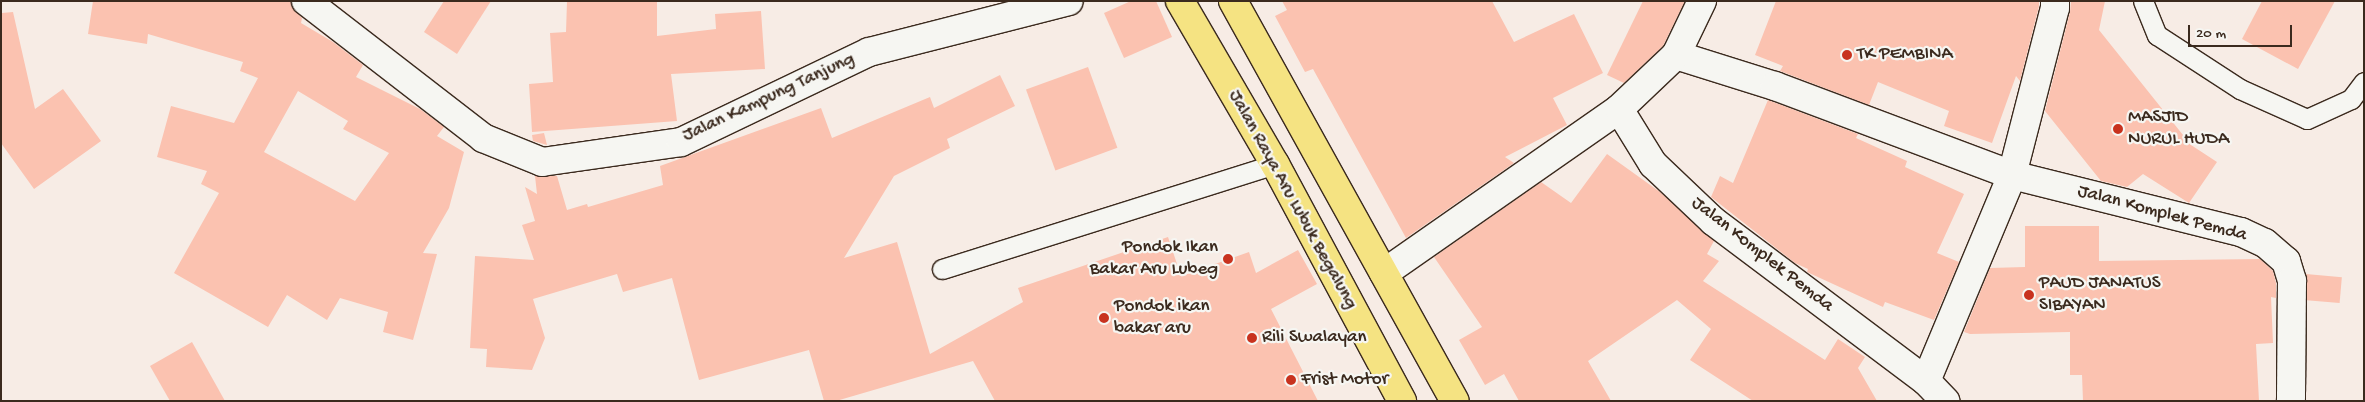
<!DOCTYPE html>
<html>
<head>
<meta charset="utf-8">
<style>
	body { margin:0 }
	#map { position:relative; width:2365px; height:402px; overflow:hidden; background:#f7ece5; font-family:"Gochi Hand",sans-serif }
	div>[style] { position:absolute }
	.building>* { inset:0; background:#fbc2b0; transform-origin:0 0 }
	.roads { filter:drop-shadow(1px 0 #3b2a1e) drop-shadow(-1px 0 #3b2a1e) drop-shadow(0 1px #3b2a1e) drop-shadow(0 -1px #3b2a1e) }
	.service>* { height:19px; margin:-9.5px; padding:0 9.5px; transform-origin:9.5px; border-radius:9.5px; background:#f6f6f2 }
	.minor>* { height:28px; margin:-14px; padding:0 14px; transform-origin:14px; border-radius:14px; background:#f6f6f2 }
	.primary>* { height:28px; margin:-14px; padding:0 14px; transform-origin:14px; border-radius:14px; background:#f5e382 }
	.dots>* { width:14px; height:14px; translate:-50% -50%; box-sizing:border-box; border:2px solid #f6f6f2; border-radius:50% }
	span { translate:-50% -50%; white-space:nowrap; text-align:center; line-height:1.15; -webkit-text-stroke:4.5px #f6f6f2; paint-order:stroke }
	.poi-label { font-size:19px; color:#3b2a1e }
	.left { translate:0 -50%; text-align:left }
	.right { translate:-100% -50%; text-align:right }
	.street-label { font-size:19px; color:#3b2a1e }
	.frame { position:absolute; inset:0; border:2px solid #3b2a1e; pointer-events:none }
	.scale { position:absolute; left:2188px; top:25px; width:104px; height:22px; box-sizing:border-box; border:2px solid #3b2a1e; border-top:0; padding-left:6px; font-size:15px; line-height:18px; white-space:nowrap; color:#3b2a1e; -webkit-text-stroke:4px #f6f6f2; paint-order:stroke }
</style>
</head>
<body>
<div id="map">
	<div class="building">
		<div style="clip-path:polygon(evenodd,93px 1px,291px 1px,292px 7px,302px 18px,301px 23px,333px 42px,363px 65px,356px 77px,420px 109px,444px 127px,437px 136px,464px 152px,449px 208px,423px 253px,437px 254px,413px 340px,383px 332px,388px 312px,340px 298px,327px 320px,287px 295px,268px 327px,174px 273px,219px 193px,201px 184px,207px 171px,157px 157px,171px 106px,234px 123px,258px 78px,240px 71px,243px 62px,148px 34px,147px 44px,88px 34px,93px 1px,298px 91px,348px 121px,343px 129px,389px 153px,355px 201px,264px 152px,298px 91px)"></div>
		<div style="clip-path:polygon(444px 1px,491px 1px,457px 54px,424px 32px)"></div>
		<div style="clip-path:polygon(567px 1px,657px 1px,657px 36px,716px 29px,715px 14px,761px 11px,765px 69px,671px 74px,677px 121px,532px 132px,529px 84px,553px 82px,550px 33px,566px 32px)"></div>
		<div style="clip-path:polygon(1131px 1px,1156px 1px,1172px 37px,1124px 58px,1104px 13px)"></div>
		<div style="clip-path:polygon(1282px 1px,1492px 1px,1514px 42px,1574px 14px,1603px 73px,1553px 98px,1567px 125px,1505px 157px,1514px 163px,1406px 238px,1313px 69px,1305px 72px,1275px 16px,1287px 10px)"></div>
		<div style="clip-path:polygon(1643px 1px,1685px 1px,1663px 46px,1624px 83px,1607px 75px)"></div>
		<div style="clip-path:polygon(1776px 1px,2039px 1px,2039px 6px,2020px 81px,2016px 76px,1992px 143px,1944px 126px,1949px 111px,1878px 82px,1869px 105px,1780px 71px,1783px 66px,1755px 55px)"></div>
		<div style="clip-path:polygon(2071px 1px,2105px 1px,2099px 30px,2191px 145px,2217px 162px,2189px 203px,2143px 174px,2127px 187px,2101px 181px,2045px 111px,2070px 12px)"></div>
		<div style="clip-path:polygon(2262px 1px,2335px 1px,2298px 69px,2242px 39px)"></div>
		<div style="clip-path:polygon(13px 12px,35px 109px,63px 89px,101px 141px,34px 189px,1px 143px,2px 13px)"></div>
		<div style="left:1088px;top:67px;width:86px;height:66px;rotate:70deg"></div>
		<div style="clip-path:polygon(1000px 75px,1015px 106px,947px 139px,950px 148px,894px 176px,844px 258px,897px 242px,930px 354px,1023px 302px,1018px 288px,1168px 237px,1181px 276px,1249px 252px,1256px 273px,1298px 250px,1317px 284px,1271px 309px,1318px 401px,995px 401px,973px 361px,836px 401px,824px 401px,809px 350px,699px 380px,672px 278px,623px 292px,617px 274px,533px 299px,545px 338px,532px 370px,486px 367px,487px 349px,470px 348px,475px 256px,534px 260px,522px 225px,535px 221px,525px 187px,537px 194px,535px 176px,557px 176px,567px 210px,587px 204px,588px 207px,663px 185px,660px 166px,821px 108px,832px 138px,930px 97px,934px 108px)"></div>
		<div style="clip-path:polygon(1768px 100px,1858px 134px,1856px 138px,1907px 161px,1905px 167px,1964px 194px,1937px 253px,1959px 262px,1934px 320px,1885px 302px,1883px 307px,1807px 272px,1808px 269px,1795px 263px,1711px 197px,1720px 176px,1733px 183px)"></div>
		<div style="clip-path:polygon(544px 133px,547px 145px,533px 141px,532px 135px)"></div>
		<div style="clip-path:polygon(1607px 154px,1660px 192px,1714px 241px,1707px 254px,1719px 261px,1703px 281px,1825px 360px,1838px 339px,1865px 357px,1858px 368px,1877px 401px,1753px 401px,1690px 360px,1711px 329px,1677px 300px,1588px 361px,1611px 401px,1519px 401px,1504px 374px,1485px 385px,1459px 340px,1482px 327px,1434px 257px,1541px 182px,1571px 203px)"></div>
		<div style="clip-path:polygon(2025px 226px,2099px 226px,2099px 261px,2260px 259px,2273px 271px,2276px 283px,2276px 298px,2271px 297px,2273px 343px,2256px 344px,2259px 401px,2083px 401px,2082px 375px,2070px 375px,2070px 332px,1970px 334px,1964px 332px,1990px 268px,2025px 267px)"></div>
		<div style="left:2306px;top:274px;width:36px;height:26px;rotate:5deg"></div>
		<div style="clip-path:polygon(192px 342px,225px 401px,170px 401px,150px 366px)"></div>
	</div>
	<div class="roads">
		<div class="service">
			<div style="left:2143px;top:1px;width:37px;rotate:68deg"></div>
			<div style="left:2157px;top:35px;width:99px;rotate:33deg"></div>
			<div style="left:2240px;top:89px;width:73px;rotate:24.1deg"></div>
			<div style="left:2307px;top:119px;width:48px;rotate:-24.4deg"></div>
			<div style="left:2351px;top:99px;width:21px;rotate:-53deg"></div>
			<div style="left:942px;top:269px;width:349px;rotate:-17.5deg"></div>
		</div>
		<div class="minor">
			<div style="left:306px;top:1px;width:224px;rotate:37.7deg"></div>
			<div style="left:483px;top:138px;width:64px;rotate:22.1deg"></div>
			<div style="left:542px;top:162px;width:140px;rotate:-8.2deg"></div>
			<div style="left:681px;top:142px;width:208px;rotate:-25.6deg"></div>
			<div style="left:869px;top:52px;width:206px;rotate:-14.3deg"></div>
			<div style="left:1676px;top:55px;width:104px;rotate:17.4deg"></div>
			<div style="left:1775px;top:86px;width:253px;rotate:20.6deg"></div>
			<div style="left:2012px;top:175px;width:236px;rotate:14deg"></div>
			<div style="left:2241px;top:232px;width:26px;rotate:25deg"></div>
			<div style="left:2265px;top:243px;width:28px;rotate:41deg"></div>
			<div style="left:2286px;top:261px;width:21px;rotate:73deg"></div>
			<div style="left:2292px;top:281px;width:120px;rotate:90.5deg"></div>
			<div style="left:1619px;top:109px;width:65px;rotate:58.3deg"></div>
			<div style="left:1653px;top:164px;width:83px;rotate:43.5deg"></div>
			<div style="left:1713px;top:221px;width:266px;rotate:36.9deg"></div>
			<div style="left:1926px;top:381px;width:223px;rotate:-67.3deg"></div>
			<div style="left:2012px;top:175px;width:172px;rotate:-75.6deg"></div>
			<div style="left:2055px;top:8px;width:7px;rotate:-90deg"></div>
			<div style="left:1384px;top:273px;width:287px;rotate:-34.9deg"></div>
			<div style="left:1619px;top:109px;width:79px;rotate:-43.5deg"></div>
			<div style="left:1676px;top:55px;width:60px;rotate:-64.3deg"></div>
			<div style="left:1926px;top:381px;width:28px;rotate:46deg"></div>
		</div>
		<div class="primary">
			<div style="left:1180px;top:1px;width:189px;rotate:59.8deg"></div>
			<div style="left:1275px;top:164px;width:269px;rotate:61.8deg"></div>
			<div style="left:1233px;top:1px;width:457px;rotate:61deg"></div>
		</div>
	</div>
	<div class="dots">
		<div style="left:1847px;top:55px;background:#c8321e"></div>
		<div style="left:2118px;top:129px;background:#c8321e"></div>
		<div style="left:1228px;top:259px;background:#c8321e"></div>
		<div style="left:2029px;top:295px;background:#c8321e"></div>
		<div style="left:1104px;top:318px;background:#c8321e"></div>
		<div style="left:1252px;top:338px;background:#c8321e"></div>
		<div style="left:1291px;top:380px;background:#c8321e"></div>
	</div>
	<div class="poi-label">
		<span class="left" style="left:1857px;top:55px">TK PEMBINA</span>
		<span class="left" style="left:2128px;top:129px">MASJID<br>NURUL HUDA</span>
		<span class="right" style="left:1218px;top:259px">Pondok Ikan<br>Bakar Aru Lubeg</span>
		<span class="left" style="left:2039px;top:295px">PAUD JANATUS<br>SIBAYAN</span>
		<span class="left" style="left:1114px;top:318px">Pondok ikan<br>bakar aru</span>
		<span class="left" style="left:1262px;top:338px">Rili Swalayan</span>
		<span class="left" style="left:1301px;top:380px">Frist Motor</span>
	</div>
	<div class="street-label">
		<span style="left:769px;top:98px;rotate:-25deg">Jalan Kampung Tanjung</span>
		<span style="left:1292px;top:200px;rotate:61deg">Jalan Raya Aru Lubuk Begalung</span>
		<span style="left:2162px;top:214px;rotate:15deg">Jalan Komplek Pemda</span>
		<span style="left:1762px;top:255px;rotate:38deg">Jalan Komplek Pemda</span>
	</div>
	<div class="frame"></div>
	<div class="scale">20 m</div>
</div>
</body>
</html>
